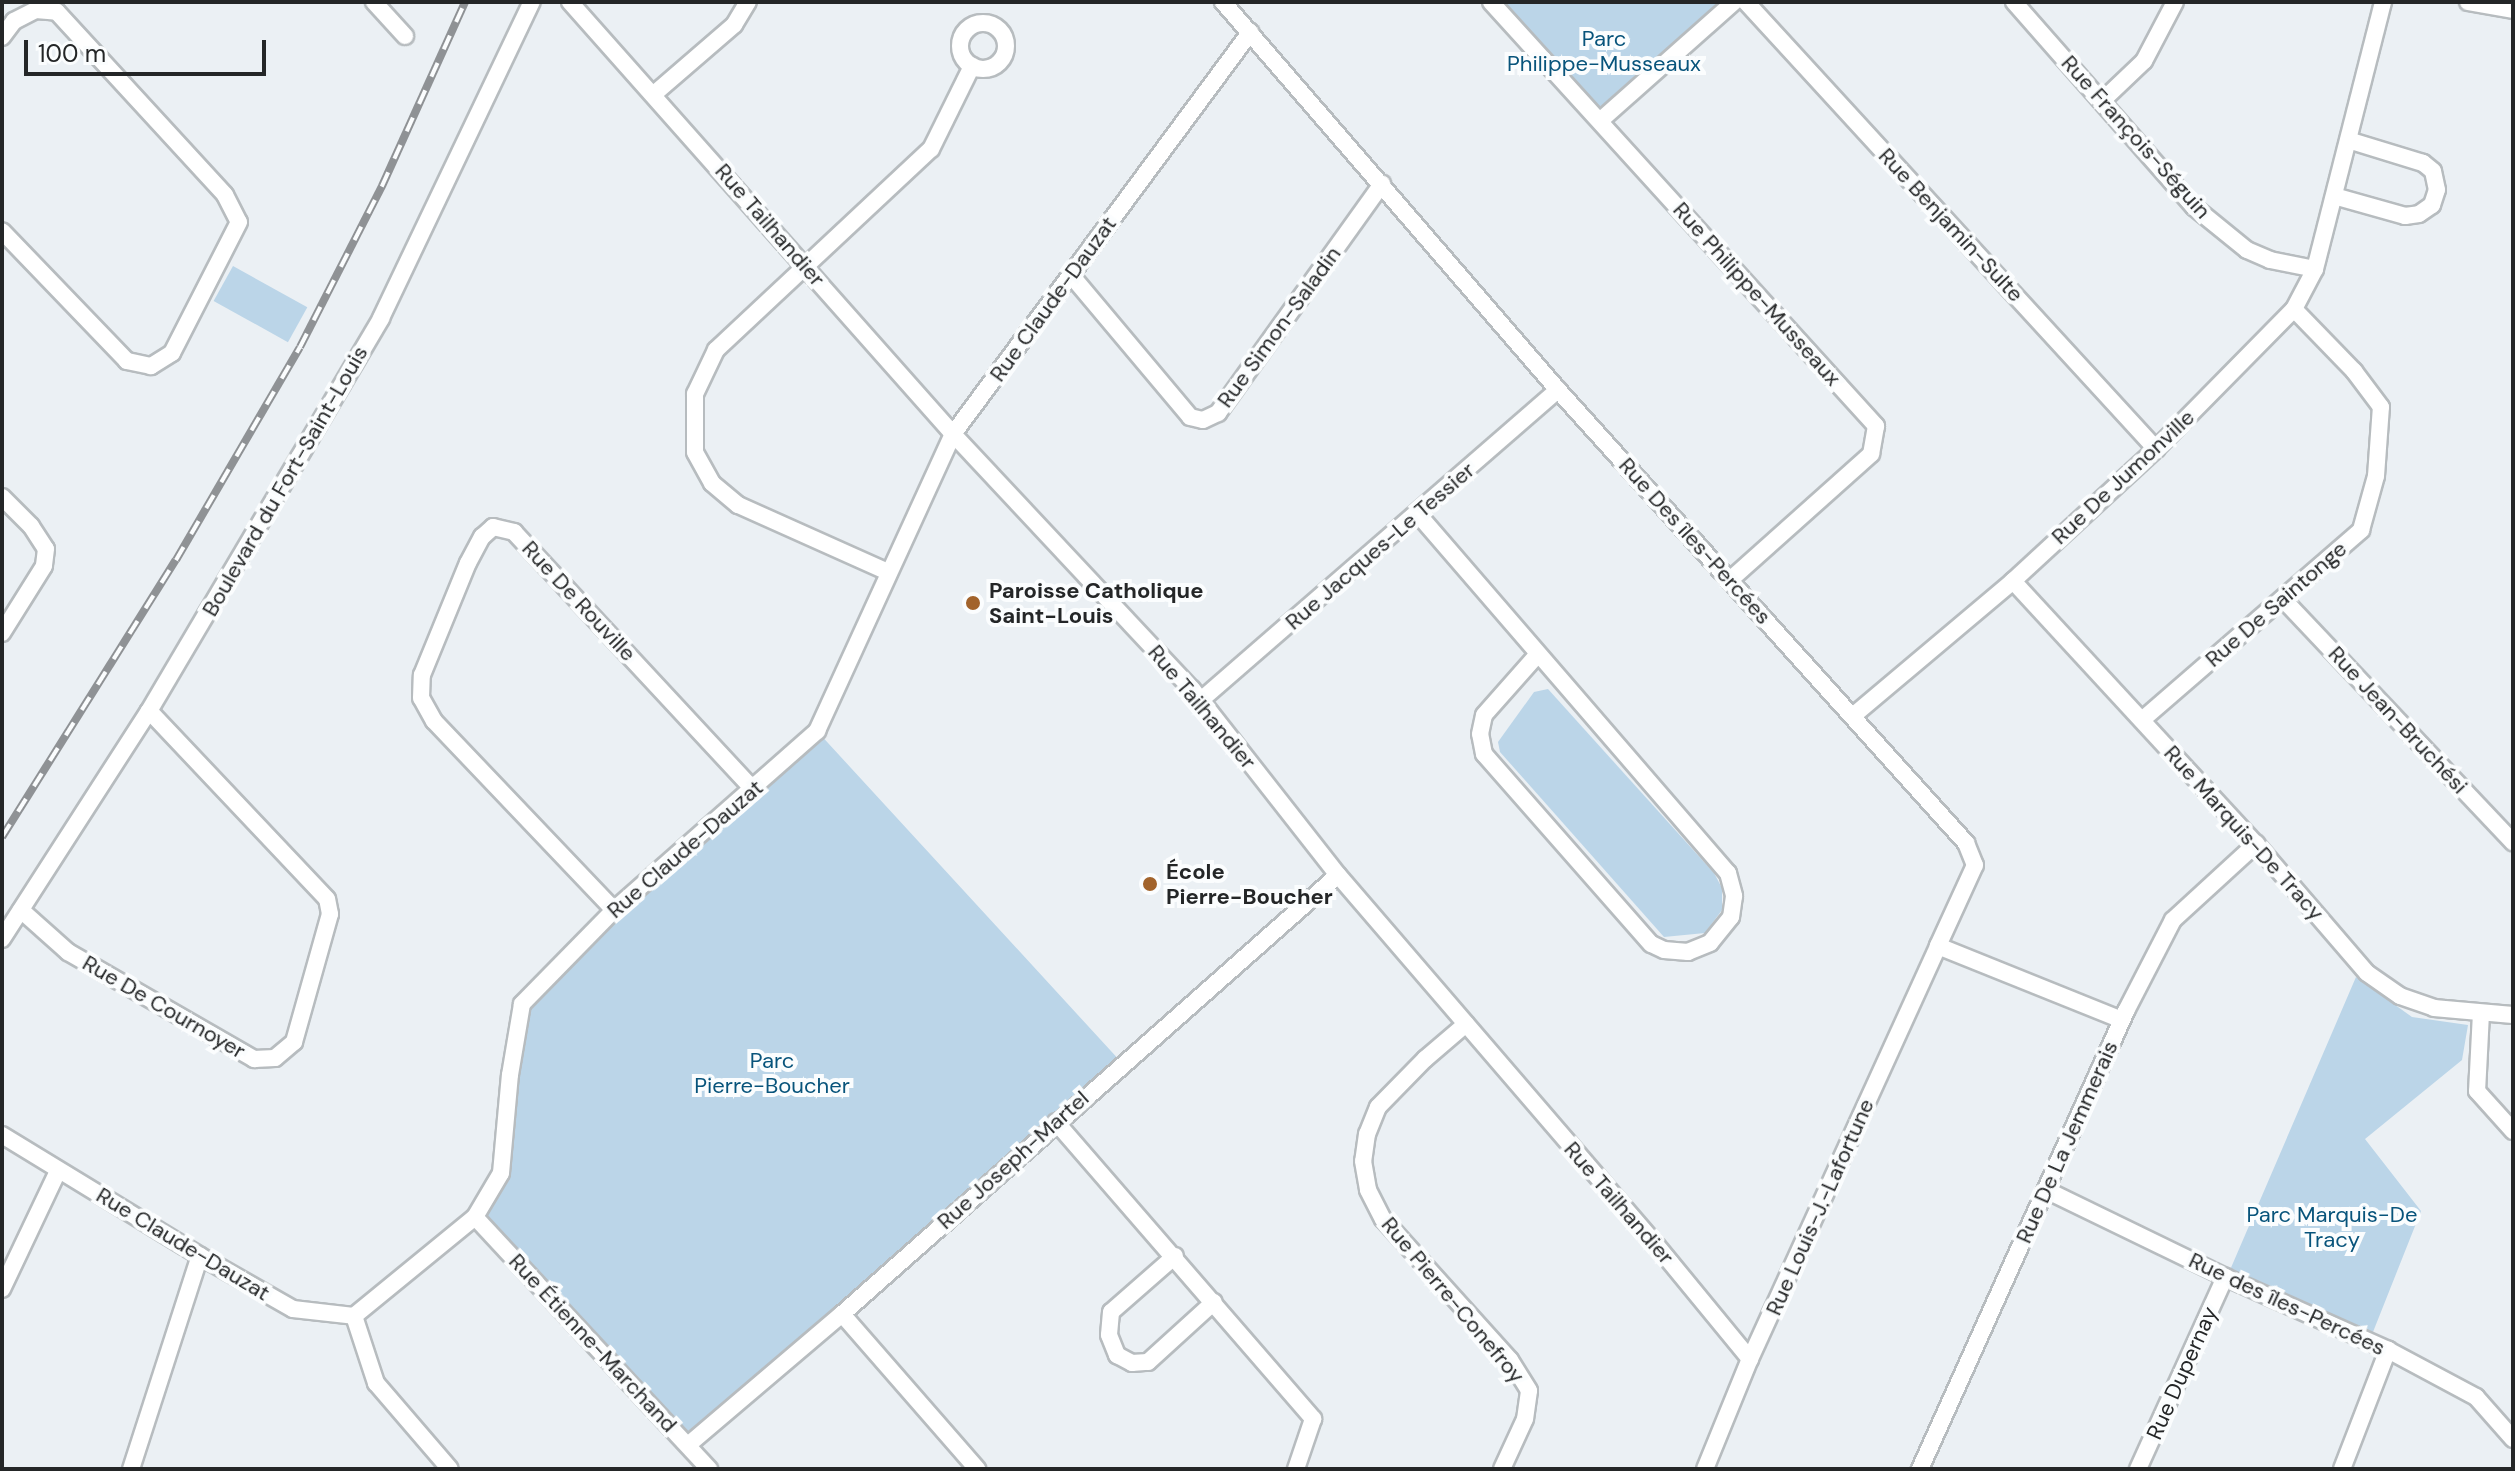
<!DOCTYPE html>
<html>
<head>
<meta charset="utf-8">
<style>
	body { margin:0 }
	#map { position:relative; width:2515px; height:1471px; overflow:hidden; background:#ebf0f4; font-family:"DM Sans",sans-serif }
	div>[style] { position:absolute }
	.green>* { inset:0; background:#bbd5e8; transform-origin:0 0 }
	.roads { filter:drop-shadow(2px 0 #b7bcbf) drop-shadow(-2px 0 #b7bcbf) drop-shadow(0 2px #b7bcbf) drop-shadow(0 -2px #b7bcbf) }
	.minor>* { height:16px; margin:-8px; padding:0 8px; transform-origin:8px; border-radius:8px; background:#fff }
	.minor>.ring { margin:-8px; padding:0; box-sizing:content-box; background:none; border:16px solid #fff; border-radius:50% }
	.rail>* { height:8px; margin-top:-4px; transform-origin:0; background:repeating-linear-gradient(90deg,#fbfdfe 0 15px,#8f9295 0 30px); box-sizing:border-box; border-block:2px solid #8f9295 }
	.dots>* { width:22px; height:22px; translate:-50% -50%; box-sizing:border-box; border:4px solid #fbfdfe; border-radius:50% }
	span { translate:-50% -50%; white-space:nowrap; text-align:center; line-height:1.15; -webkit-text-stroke:8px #fbfdfe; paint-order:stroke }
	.park-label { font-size:22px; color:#08547b }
	.street-label { font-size:22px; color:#242627 }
	.poi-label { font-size:22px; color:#242627; font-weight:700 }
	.left { translate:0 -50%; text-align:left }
	.frame { position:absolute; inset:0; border:4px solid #242627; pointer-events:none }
	.scale { position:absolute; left:24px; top:40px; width:242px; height:36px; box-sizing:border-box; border:4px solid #242627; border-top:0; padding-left:10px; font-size:24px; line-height:28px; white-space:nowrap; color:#242627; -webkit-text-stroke:6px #fbfdfe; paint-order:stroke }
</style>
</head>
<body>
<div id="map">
	<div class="green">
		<div style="clip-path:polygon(1491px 2px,1734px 2px,1601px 120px)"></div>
		<div style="left:233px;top:266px;width:85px;height:40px;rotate:29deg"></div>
		<div style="clip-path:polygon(1548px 689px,1714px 873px,1722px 888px,1722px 910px,1705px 933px,1664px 937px,1500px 752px,1498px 742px,1534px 692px)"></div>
		<div style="clip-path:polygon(817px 731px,1122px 1063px,688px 1445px,475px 1217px,501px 1173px,522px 1004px)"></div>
		<div style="clip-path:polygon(2356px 977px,2412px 1017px,2468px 1025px,2462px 1060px,2365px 1139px,2421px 1211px,2373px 1332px,2230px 1270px)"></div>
	</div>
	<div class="roads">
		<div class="minor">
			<div style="left:374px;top:2px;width:46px;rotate:47.6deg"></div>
			<div style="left:570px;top:2px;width:577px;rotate:48.44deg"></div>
			<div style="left:953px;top:434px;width:349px;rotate:46.9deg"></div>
			<div style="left:1192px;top:689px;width:236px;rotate:51.9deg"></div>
			<div style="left:1338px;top:875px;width:483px;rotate:49.3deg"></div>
			<div style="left:1653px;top:1241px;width:153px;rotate:50.6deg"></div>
			<div style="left:1223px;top:2px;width:513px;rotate:49.19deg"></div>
			<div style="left:1558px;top:390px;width:610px;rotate:47.99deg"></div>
			<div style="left:1966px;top:843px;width:24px;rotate:68deg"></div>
			<div style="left:1975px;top:865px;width:89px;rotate:114.6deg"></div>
			<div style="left:1938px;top:946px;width:198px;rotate:21.9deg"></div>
			<div style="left:1491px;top:2px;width:573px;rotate:47.76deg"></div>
			<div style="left:1876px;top:426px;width:28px;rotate:100deg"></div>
			<div style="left:1871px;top:454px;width:189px;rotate:138.2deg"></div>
			<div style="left:1746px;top:2px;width:607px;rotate:47.47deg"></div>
			<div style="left:2014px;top:2px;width:273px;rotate:48.7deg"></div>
			<div style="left:2194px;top:207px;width:68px;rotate:39.1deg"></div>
			<div style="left:2247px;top:250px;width:25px;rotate:23deg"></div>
			<div style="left:2270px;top:260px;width:46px;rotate:11.3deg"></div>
			<div style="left:2468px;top:2px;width:46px;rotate:10.1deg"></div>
			<div class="ring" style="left:960px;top:23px;width:30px;height:30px"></div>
			<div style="left:2px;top:37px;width:20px;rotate:-53deg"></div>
			<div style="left:14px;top:21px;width:25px;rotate:-27deg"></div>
			<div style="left:36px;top:10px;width:21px;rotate:5deg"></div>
			<div style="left:57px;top:12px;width:248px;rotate:47.4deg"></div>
			<div style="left:225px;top:195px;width:30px;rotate:63deg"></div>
			<div style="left:239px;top:222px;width:147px;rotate:117.1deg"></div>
			<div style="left:172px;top:353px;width:25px;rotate:148deg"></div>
			<div style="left:151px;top:366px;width:25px;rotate:-168deg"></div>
			<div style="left:127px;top:361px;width:180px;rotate:-133.9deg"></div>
			<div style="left:654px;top:94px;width:106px;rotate:-40.8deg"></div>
			<div style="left:734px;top:25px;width:27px;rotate:-59deg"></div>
			<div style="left:2102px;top:101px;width:58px;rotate:-43.6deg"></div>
			<div style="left:2144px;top:61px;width:67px;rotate:-62.3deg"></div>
			<div style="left:1601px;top:120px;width:178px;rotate:-41.6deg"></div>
			<div style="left:2334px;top:196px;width:74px;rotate:15.7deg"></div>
			<div style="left:2405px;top:216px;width:14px;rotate:-8deg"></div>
			<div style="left:2419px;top:214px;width:16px;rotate:-35deg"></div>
			<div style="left:2432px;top:205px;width:16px;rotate:-72deg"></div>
			<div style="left:2437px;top:190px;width:19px;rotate:-102deg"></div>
			<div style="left:2433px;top:171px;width:13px;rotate:-141deg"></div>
			<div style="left:2423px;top:163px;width:78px;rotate:-163deg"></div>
			<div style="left:1071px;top:275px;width:185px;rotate:50deg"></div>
			<div style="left:1190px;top:417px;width:13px;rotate:13deg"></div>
			<div style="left:1203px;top:420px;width:17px;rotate:-25deg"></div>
			<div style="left:1218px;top:413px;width:282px;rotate:-54.4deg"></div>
			<div style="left:2px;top:497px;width:41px;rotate:45deg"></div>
			<div style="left:31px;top:526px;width:27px;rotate:57deg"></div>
			<div style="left:46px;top:549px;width:17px;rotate:97deg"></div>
			<div style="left:44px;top:566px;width:79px;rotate:122.1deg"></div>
			<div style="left:1417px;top:513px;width:476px;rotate:49.2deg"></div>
			<div style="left:1728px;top:873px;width:24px;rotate:75deg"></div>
			<div style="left:1734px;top:896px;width:21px;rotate:98deg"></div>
			<div style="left:1731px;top:917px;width:33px;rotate:129deg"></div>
			<div style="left:1710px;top:943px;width:24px;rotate:158deg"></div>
			<div style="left:1688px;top:952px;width:24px;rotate:-175deg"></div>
			<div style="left:1664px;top:950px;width:14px;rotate:-155deg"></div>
			<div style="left:1651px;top:944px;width:253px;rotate:-131.3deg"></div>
			<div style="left:1484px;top:754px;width:20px;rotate:-101deg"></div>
			<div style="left:1480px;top:734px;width:19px;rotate:-78deg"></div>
			<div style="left:1484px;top:715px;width:81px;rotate:-48.5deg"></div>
			<div style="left:888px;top:572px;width:164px;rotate:-155.9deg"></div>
			<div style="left:738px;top:505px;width:34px;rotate:-140deg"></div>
			<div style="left:712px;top:483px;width:35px;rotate:-119deg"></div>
			<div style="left:695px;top:452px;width:58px;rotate:-90deg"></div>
			<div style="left:695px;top:394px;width:49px;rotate:-64.5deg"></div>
			<div style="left:716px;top:350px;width:294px;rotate:-43.1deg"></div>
			<div style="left:931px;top:149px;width:93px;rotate:-63.7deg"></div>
			<div style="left:2013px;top:581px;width:358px;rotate:47.3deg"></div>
			<div style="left:2256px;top:844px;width:170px;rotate:49.3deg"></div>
			<div style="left:2367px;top:973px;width:40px;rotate:34.9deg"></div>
			<div style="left:2400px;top:996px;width:36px;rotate:19deg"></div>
			<div style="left:2434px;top:1008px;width:79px;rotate:5.1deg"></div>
			<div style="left:2283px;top:599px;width:335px;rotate:46.6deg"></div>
			<div style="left:1201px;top:700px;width:473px;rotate:-41deg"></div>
			<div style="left:1854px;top:715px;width:208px;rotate:-40.1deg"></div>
			<div style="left:2013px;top:581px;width:195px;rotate:-42.7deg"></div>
			<div style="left:2156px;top:449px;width:197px;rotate:-45.4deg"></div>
			<div style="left:2294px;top:309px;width:45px;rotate:-62.3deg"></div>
			<div style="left:2315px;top:269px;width:276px;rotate:-75.7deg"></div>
			<div style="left:2142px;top:720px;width:290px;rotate:-40.9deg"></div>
			<div style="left:2361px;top:530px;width:56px;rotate:-74.5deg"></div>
			<div style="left:2376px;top:476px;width:69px;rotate:-85.9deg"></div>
			<div style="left:2381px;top:407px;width:45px;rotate:-126.9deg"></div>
			<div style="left:2354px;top:371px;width:86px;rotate:-134.1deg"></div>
			<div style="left:21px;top:910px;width:63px;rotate:41.8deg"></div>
			<div style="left:68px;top:952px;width:215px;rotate:29.9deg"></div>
			<div style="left:254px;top:1059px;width:21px;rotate:-3deg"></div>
			<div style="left:275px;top:1058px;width:25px;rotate:-40deg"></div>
			<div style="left:294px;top:1042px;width:133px;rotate:-74.3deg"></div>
			<div style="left:330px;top:914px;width:15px;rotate:-101deg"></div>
			<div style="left:327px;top:899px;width:259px;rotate:-133.4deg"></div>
			<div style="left:614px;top:910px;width:261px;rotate:-133.6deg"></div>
			<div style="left:434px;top:721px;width:26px;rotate:-119deg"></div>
			<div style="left:421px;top:698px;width:23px;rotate:-88deg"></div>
			<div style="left:422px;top:675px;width:121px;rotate:-67.7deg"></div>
			<div style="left:468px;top:563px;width:30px;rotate:-62deg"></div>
			<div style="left:482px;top:537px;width:15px;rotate:-42deg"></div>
			<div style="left:493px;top:527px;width:22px;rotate:13deg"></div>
			<div style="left:514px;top:532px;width:351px;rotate:47.1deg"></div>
			<div style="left:2px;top:939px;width:271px;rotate:-57.2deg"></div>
			<div style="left:149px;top:711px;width:456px;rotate:-59.4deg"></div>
			<div style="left:381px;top:318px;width:350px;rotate:-64.5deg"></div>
			<div style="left:2481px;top:1013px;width:78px;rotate:92.9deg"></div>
			<div style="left:2477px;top:1091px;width:54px;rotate:48deg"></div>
			<div style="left:1466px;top:1024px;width:54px;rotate:139.5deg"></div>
			<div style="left:1425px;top:1059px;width:67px;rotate:134.4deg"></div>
			<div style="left:1378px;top:1107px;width:29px;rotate:112deg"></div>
			<div style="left:1367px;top:1134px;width:27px;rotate:98deg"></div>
			<div style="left:1363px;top:1161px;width:29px;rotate:80deg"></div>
			<div style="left:1368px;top:1190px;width:33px;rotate:63deg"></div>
			<div style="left:1383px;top:1219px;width:190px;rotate:48deg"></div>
			<div style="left:1510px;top:1360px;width:36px;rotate:58deg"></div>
			<div style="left:1529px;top:1391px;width:28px;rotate:98deg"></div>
			<div style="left:1525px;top:1419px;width:55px;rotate:114.7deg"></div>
			<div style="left:1056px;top:1122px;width:393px;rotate:49.1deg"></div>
			<div style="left:1313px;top:1419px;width:53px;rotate:108.8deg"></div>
			<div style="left:2px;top:1135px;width:232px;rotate:31.4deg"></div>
			<div style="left:200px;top:1256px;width:107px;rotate:29.7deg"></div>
			<div style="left:293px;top:1309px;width:61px;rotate:6.5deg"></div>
			<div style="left:354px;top:1316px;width:156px;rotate:-39.3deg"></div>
			<div style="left:475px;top:1217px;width:51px;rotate:-59.4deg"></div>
			<div style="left:501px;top:1173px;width:98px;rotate:-84.8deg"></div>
			<div style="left:510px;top:1075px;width:72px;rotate:-80.4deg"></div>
			<div style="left:522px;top:1004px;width:132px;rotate:-45.6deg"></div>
			<div style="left:614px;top:910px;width:271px;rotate:-41.4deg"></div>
			<div style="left:817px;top:731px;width:327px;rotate:-65.4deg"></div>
			<div style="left:953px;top:434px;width:500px;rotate:-53.5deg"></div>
			<div style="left:2046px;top:1190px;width:199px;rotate:25.9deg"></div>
			<div style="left:2225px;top:1277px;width:179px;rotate:24.1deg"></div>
			<div style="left:2388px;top:1350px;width:100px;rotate:28.1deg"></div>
			<div style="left:2476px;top:1397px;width:56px;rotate:48.6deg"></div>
			<div style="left:475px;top:1217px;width:344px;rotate:47.1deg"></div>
			<div style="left:1175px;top:1256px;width:85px;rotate:138.8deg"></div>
			<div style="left:1111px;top:1312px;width:23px;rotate:95deg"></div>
			<div style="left:1109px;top:1335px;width:22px;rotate:68deg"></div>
			<div style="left:1117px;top:1355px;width:17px;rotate:28deg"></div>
			<div style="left:1132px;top:1363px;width:16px;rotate:-4deg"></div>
			<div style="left:1148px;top:1362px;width:89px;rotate:-42.3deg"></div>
			<div style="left:2px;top:1289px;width:131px;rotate:-64.6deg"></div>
			<div style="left:842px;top:1314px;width:206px;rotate:48.9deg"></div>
			<div style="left:354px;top:1316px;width:71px;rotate:71.8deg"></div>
			<div style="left:376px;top:1383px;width:113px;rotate:49.3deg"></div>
			<div style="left:688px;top:1445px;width:202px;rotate:-40.4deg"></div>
			<div style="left:842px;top:1314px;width:662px;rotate:-41.51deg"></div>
			<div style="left:131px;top:1469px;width:224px;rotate:-72.1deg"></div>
			<div style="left:1705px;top:1469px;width:119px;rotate:-67.8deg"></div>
			<div style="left:1750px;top:1359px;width:454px;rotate:-65.5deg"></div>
			<div style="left:1920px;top:1469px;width:502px;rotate:-65.78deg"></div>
			<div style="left:2126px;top:1011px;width:102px;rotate:-62.7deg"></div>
			<div style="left:2173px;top:920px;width:113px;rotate:-42.5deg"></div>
			<div style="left:2138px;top:1469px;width:211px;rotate:-65.6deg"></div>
			<div style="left:2342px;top:1469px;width:128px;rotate:-68.9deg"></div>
		</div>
	</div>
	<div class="rail">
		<div style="left:2px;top:837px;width:327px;rotate:-57.9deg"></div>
		<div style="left:176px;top:560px;width:246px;rotate:-59.8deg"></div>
		<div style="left:300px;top:347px;width:181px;rotate:-63deg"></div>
		<div style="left:382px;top:186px;width:202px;rotate:-65.7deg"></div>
	</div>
	<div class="dots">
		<div style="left:973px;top:603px;background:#a2632b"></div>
		<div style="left:1150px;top:884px;background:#a2632b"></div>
	</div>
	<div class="park-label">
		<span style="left:1604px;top:51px">Parc<br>Philippe-Musseaux</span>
		<span style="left:772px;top:1073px">Parc<br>Pierre-Boucher</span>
		<span style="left:2332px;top:1227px">Parc Marquis-De<br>Tracy</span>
	</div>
	<div class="street-label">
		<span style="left:2136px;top:137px;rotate:48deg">Rue François-Séguin</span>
		<span style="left:770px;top:225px;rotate:49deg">Rue Tailhandier</span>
		<span style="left:1951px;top:225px;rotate:47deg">Rue Benjamin-Sulte</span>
		<span style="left:1757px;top:294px;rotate:48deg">Rue Philippe-Musseaux</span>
		<span style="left:1053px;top:299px;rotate:-54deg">Rue Claude-Dauzat</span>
		<span style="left:1279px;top:327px;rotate:-54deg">Rue Simon-Saladin</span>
		<span style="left:2123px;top:477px;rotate:-43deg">Rue De Jumonville</span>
		<span style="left:285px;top:481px;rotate:-60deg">Boulevard du Fort-Saint-Louis</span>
		<span style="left:1695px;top:541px;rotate:48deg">Rue Des îles-Percées</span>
		<span style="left:1380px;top:546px;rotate:-41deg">Rue Jacques-Le Tessier</span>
		<span style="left:579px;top:601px;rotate:47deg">Rue De Rouville</span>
		<span style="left:2276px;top:604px;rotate:-41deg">Rue De Saintonge</span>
		<span style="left:1202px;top:707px;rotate:50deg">Rue Tailhandier</span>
		<span style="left:2398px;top:720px;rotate:47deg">Rue Jean-Bruchési</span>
		<span style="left:2244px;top:833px;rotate:48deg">Rue Marquis-De Tracy</span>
		<span style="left:685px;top:849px;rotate:-41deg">Rue Claude-Dauzat</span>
		<span style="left:164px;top:1007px;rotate:30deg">Rue De Cournoyer</span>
		<span style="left:2067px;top:1142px;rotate:-66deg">Rue De La Jemmerais</span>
		<span style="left:1013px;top:1160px;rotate:-42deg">Rue Joseph-Martel</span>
		<span style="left:1619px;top:1203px;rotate:49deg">Rue Tailhandier</span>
		<span style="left:1820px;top:1207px;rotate:-66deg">Rue Louis-J.-Lafortune</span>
		<span style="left:183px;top:1244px;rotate:31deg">Rue Claude-Dauzat</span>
		<span style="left:1453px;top:1300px;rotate:50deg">Rue Pierre-Conefroy</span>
		<span style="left:2287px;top:1304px;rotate:25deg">Rue des îles-Percées</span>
		<span style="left:593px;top:1343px;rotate:47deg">Rue Étienne-Marchand</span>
		<span style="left:2182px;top:1373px;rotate:-66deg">Rue Dupernay</span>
	</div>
	<div class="poi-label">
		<span class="left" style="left:989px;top:603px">Paroisse Catholique<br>Saint-Louis</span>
		<span class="left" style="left:1166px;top:884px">École<br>Pierre-Boucher</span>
	</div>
	<div class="frame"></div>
	<div class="scale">100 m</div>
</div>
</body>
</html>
